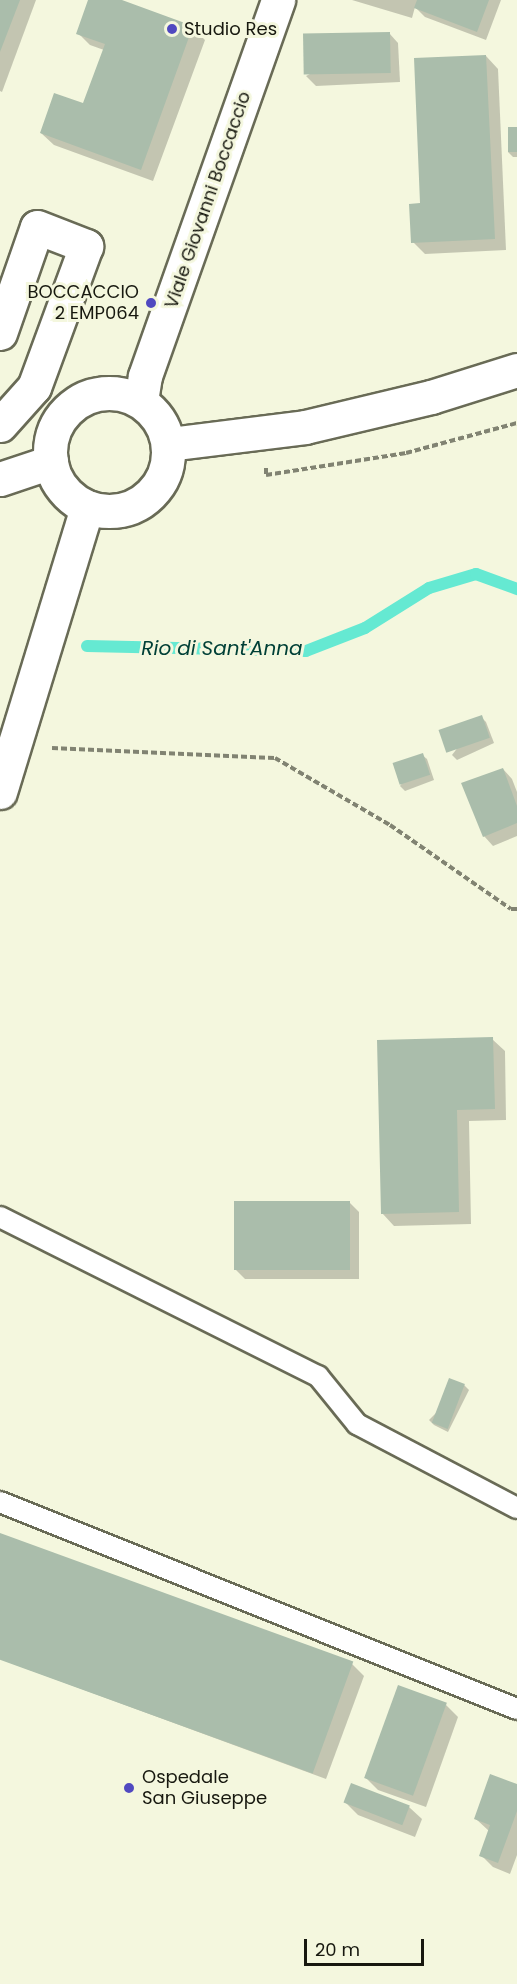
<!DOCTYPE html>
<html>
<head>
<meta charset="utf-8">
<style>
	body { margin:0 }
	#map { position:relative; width:517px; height:1984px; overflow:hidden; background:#f4f7de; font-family:Poppins,sans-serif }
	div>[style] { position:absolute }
	.shadow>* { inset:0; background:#0003 }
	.stream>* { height:12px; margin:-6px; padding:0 6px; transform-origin:6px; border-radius:6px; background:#65e9d2 }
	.building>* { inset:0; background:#aabdab; transform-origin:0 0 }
	.path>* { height:4px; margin-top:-2px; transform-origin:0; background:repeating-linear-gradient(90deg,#818372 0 6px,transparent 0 9px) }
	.roads { filter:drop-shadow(2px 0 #696b56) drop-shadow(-2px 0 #696b56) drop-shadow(0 2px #696b56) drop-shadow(0 -2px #696b56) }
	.service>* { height:20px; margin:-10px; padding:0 10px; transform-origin:10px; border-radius:10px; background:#fff }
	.minor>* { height:33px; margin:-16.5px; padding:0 16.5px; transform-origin:16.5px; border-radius:16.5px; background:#fff }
	.minor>.ring { margin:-16.5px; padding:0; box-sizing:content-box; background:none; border:33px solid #fff; border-radius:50% }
	.dots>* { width:16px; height:16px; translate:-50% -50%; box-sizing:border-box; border:3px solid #f4f7de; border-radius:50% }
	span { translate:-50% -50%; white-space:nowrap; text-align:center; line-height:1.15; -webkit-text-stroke:6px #f4f7de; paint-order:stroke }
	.poi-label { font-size:18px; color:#17180f }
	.left { translate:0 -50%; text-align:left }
	.right { translate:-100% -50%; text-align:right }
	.street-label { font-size:18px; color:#17180f }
	.water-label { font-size:20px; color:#004037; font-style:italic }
	.scale { position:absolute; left:304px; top:1939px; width:120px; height:27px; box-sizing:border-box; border:3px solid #17180f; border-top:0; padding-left:8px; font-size:18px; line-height:21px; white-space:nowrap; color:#17180f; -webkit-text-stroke:4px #f4f7de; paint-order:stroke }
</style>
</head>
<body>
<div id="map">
	<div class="shadow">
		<div style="clip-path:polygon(0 0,36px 0,2px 92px,0 91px)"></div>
		<div style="clip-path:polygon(90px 0,118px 0,192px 27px,205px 40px,153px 181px,54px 145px,41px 133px,84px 105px,104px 50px,90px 45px,78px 33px)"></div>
		<div style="clip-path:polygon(352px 0,501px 0,486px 40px,425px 17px,415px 7px,412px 18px)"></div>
		<div style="clip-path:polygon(389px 33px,398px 43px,400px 82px,316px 86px,306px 76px)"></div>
		<div style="clip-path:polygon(486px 56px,498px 69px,506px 250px,425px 254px,413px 242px,422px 205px)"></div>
		<div style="clip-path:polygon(517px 129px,517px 157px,513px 157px,508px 152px)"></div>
		<div style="clip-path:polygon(481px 717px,486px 722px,494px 743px,457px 760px,452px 755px)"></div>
		<div style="clip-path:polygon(422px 755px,427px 759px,434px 780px,405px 791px,400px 786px)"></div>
		<div style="clip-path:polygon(503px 769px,512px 779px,517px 792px,517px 836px,493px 846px,484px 836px)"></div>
		<div style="clip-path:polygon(492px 1039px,505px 1051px,506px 1120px,469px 1121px,471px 1224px,394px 1226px,382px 1213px)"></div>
		<div style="clip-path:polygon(350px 1203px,359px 1212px,359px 1279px,245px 1279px,236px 1270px)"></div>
		<div style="clip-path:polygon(464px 1385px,469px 1390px,448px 1432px,434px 1425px,429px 1420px)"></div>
		<div style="clip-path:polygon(0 1534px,352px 1664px,364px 1676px,326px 1779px,0 1659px)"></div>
		<div style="clip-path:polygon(446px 1705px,458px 1717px,426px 1807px,378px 1790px,366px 1778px)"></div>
		<div style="clip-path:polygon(517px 1785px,517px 1855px,510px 1874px,493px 1867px,481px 1855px,489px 1831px,476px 1819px)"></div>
		<div style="clip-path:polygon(346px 1803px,409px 1807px,422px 1819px,415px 1837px,358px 1815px)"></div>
	</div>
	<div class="stream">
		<div style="left:87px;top:646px;width:219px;rotate:1.3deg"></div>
		<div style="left:306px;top:651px;width:63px;rotate:-21.3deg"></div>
		<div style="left:365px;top:628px;width:75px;rotate:-32deg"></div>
		<div style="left:429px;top:588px;width:49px;rotate:-16.6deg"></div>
		<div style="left:476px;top:574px;width:44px;rotate:20.1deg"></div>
	</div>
	<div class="building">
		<div style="clip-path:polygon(0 0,20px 0,0 52px)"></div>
		<div style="clip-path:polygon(88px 0,122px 0,193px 26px,141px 170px,40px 133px,54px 93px,83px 103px,105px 44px,76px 34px)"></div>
		<div style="clip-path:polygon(417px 0,489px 0,477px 32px,414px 8px)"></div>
		<div style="left:390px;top:32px;width:41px;height:87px;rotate:89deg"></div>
		<div style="clip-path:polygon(486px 55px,495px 239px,411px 243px,409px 204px,420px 203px,414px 58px)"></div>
		<div style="left:508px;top:127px;width:9px;height:25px"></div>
		<div style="left:482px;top:715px;width:24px;height:46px;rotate:71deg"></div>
		<div style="left:423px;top:753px;width:23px;height:32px;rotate:72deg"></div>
		<div style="clip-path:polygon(503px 768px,517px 806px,517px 823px,483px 837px,461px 783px)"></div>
		<div style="clip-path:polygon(493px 1037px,495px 1109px,457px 1110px,459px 1212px,381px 1214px,377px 1040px)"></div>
		<div style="left:234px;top:1201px;width:116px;height:69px"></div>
		<div style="left:449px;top:1378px;width:17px;height:48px;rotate:21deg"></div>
		<div style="left:0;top:1533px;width:376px;height:119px;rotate:20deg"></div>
		<div style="left:398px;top:1685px;width:52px;height:99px;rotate:20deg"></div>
		<div style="clip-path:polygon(490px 1774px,517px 1784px,517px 1811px,498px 1863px,479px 1856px,490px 1825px,474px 1819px)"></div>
		<div style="left:351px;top:1783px;width:63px;height:21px;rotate:21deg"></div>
	</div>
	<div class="path">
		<div style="left:266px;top:468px;width:7px;rotate:90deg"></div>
		<div style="left:266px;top:475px;width:142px;rotate:-8.9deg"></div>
		<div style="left:406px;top:453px;width:115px;rotate:-15.1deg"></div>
		<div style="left:52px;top:748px;width:223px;rotate:2.6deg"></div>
		<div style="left:275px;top:758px;width:133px;rotate:30.2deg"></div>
		<div style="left:390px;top:825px;width:147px;rotate:34.8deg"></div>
		<div style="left:511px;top:909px;width:6px"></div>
	</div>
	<div class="roads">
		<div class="service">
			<div style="left:0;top:1217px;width:356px;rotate:26.6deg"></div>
			<div style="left:318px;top:1376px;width:62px;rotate:50.9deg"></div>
			<div style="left:357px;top:1424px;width:181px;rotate:27.7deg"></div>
			<div style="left:0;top:1502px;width:557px;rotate:21.82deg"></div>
		</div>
		<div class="minor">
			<div style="left:0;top:333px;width:112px;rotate:-70.8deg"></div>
			<div style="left:37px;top:227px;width:53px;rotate:21.2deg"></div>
			<div style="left:86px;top:246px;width:150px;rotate:110.2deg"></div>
			<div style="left:34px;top:387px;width:51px;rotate:131.8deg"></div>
			<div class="ring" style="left:50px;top:393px;width:85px;height:85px"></div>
			<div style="left:141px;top:401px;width:25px;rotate:-81deg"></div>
			<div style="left:145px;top:376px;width:399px;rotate:-70.5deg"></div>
			<div style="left:169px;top:444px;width:137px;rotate:-7.1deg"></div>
			<div style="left:305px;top:427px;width:130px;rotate:-13.4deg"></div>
			<div style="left:431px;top:397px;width:90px;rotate:-17.4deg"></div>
			<div style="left:0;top:479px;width:54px;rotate:-18.4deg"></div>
			<div style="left:0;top:792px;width:298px;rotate:-73deg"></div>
		</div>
	</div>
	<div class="dots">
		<div style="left:172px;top:29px;background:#5049c0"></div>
		<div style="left:151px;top:303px;background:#5049c0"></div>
		<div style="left:129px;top:1788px;background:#5049c0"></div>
	</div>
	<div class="poi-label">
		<span class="left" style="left:184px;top:29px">Studio Res</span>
		<span class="right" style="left:139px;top:303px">BOCCACCIO<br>2 EMP064</span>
		<span class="left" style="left:142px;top:1788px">Ospedale<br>San Giuseppe</span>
	</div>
	<div class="street-label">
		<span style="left:208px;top:200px;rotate:-71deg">Viale Giovanni Boccaccio</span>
	</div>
	<div class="water-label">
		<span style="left:222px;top:648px">Rio di Sant'Anna</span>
	</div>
	<div class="scale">20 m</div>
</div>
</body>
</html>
